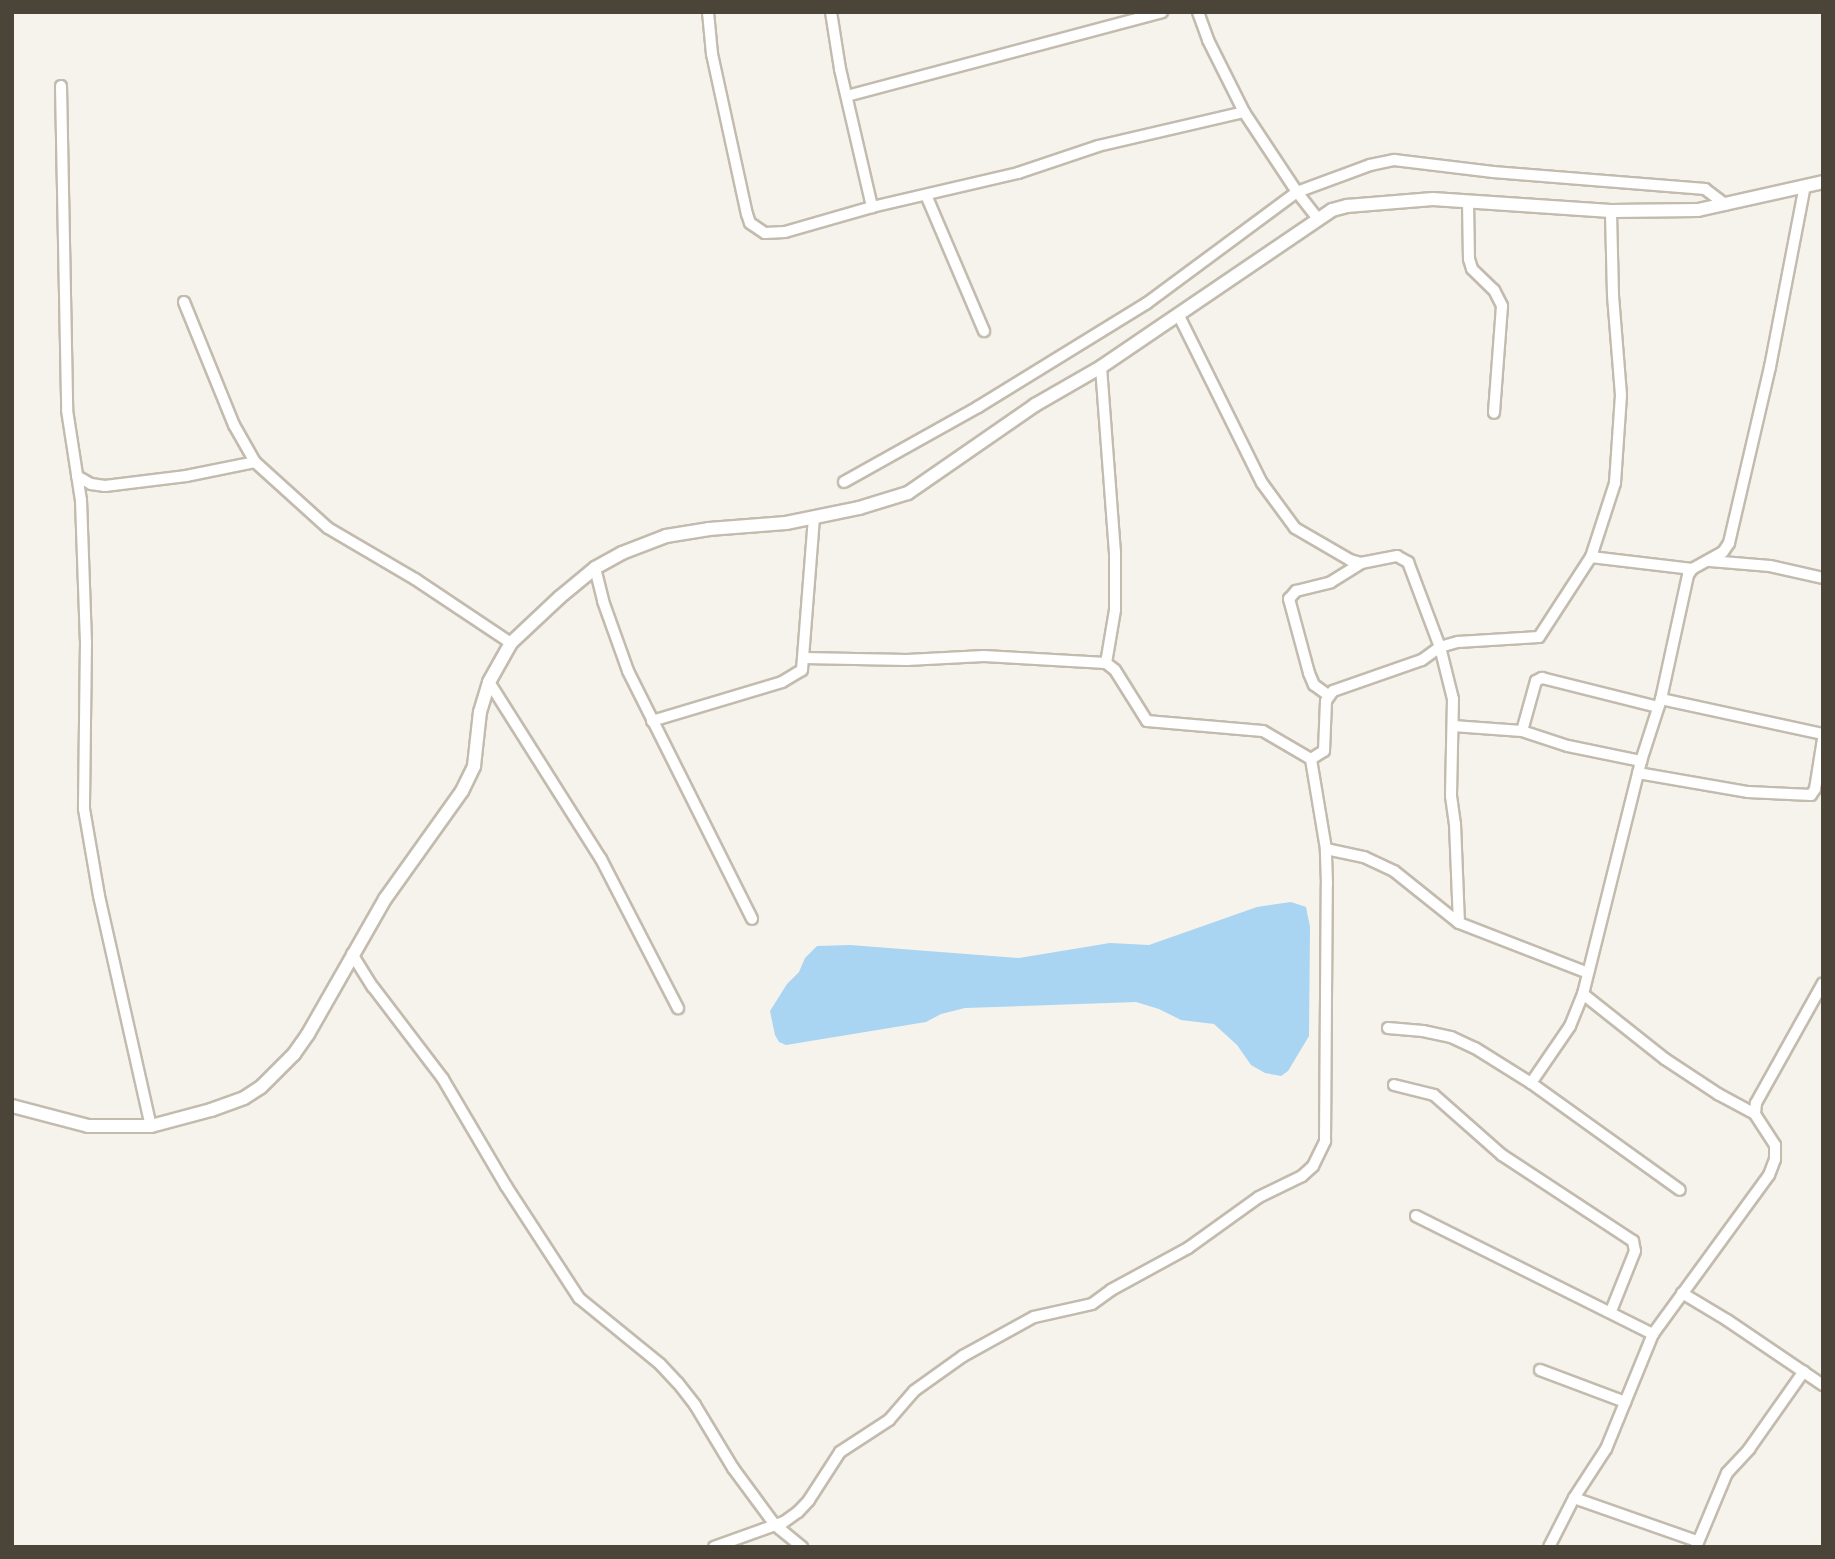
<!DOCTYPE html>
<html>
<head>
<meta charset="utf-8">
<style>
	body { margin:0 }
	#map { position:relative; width:1835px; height:1559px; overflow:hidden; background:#f6f3ec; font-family:"IBM Plex Sans",sans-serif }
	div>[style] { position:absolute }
	.water>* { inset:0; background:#a9d4f2 }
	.roads { filter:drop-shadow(2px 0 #c2bbae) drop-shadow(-2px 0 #c2bbae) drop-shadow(0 2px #c2bbae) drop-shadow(0 -2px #c2bbae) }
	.minor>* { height:10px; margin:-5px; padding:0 5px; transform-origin:5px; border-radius:5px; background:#fff }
	.tertiary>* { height:12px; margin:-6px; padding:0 6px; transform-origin:6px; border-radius:6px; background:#fff }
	span { translate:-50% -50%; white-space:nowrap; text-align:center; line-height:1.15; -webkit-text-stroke:5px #fff; paint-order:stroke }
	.frame { position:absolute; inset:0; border:14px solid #4b4439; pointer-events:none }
</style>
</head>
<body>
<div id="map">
	<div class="water">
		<div style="clip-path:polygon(1291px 902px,1306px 907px,1310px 927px,1309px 1036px,1288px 1071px,1281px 1076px,1265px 1073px,1251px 1065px,1237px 1045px,1214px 1024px,1181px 1020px,1159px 1009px,1136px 1002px,965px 1008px,941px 1014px,926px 1022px,786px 1045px,779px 1042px,775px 1035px,770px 1011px,787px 984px,799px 972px,805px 958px,817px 946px,850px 945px,1019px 958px,1110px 943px,1149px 945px,1257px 907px)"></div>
	</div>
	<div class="roads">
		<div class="minor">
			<div style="left:708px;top:12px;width:42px;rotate:84.6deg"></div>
			<div style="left:712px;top:54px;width:164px;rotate:77.7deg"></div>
			<div style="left:747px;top:214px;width:9px;rotate:72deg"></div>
			<div style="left:750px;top:223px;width:18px;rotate:34deg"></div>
			<div style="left:765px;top:233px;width:20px;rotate:-3deg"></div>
			<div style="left:785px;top:232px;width:91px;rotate:-16deg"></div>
			<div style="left:872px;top:207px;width:150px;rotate:-13.1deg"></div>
			<div style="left:1018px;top:173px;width:84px;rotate:-18.6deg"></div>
			<div style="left:1098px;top:146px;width:150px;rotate:-13.1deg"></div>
			<div style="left:831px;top:12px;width:58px;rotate:81deg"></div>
			<div style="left:840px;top:69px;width:142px;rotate:76.9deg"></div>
			<div style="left:1198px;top:12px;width:30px;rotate:70deg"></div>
			<div style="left:1208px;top:40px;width:80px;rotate:63.4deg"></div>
			<div style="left:1244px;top:112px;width:96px;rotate:56.5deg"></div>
			<div style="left:1297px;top:192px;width:33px;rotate:52deg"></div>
			<div style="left:61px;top:86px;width:324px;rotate:88.9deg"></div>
			<div style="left:67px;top:410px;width:91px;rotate:81.2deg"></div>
			<div style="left:81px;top:500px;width:141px;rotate:88deg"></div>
			<div style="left:86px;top:641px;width:168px;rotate:90.7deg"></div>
			<div style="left:84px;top:809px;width:88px;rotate:80.2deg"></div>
			<div style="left:99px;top:896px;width:236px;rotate:77.3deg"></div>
			<div style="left:847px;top:96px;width:326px;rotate:-14.9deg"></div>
			<div style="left:926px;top:195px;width:148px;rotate:66.9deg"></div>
			<div style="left:1468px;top:202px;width:57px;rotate:89deg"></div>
			<div style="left:1469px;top:259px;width:10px;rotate:73deg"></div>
			<div style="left:1472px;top:269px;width:30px;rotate:44deg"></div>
			<div style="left:1494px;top:290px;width:18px;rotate:63deg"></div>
			<div style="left:1502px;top:306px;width:107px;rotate:94.3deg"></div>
			<div style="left:184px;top:302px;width:133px;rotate:67.9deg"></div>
			<div style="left:234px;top:425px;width:43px;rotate:60.4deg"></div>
			<div style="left:255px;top:462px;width:98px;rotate:42.1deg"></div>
			<div style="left:328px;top:528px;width:101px;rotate:30.4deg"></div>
			<div style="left:415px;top:579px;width:115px;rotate:33.7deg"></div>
			<div style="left:1179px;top:316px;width:186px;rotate:63.6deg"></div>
			<div style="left:1262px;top:483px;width:56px;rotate:53.7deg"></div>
			<div style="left:1295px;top:528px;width:64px;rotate:30.2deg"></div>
			<div style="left:1350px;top:560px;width:11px;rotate:15deg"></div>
			<div style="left:1361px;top:563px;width:37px;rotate:-11deg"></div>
			<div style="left:1397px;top:556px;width:13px;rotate:29deg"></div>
			<div style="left:1408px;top:562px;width:91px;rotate:69.4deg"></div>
			<div style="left:1440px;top:647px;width:54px;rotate:76deg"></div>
			<div style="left:1453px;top:699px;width:97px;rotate:91.2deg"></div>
			<div style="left:1451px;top:796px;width:28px;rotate:82deg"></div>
			<div style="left:1455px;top:824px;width:99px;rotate:87.7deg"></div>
			<div style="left:1101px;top:367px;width:186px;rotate:85.7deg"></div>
			<div style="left:1115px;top:552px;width:58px;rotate:90deg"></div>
			<div style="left:1115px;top:610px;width:54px;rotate:99.6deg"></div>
			<div style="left:77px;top:476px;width:16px;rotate:30deg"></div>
			<div style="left:91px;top:484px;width:14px;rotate:8deg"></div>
			<div style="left:105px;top:486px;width:82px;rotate:-7deg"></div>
			<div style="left:186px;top:476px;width:70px;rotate:-11.5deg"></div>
			<div style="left:844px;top:482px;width:154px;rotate:-29.2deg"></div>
			<div style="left:978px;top:407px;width:198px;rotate:-31.6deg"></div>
			<div style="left:1147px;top:303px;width:187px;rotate:-36.5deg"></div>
			<div style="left:1297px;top:192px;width:78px;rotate:-20.3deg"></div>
			<div style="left:1370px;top:165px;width:25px;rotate:-12deg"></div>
			<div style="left:1394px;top:160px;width:100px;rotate:6.9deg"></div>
			<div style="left:1493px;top:172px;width:213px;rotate:4.6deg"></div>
			<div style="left:1705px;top:189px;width:26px;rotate:37deg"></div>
			<div style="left:1591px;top:557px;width:102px;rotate:6.8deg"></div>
			<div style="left:1710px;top:561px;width:60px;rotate:4.8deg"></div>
			<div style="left:1770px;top:566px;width:54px;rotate:12.8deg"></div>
			<div style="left:595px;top:568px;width:34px;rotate:76deg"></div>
			<div style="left:603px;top:601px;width:74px;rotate:70.3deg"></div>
			<div style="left:628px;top:671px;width:277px;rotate:63.4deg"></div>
			<div style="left:804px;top:658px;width:103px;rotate:1.1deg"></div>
			<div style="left:907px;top:660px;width:77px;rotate:-3deg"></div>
			<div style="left:984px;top:656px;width:122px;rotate:3.3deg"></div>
			<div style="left:1106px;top:663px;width:11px;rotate:38deg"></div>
			<div style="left:1115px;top:670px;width:60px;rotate:57.9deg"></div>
			<div style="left:1147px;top:721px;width:116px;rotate:4.9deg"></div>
			<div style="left:1263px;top:731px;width:56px;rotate:30.3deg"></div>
			<div style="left:1311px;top:759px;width:15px;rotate:-32deg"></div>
			<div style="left:1324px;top:751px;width:50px;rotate:-87.7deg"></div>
			<div style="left:1326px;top:701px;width:12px;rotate:-55deg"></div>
			<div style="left:1333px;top:691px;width:94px;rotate:-19.2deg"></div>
			<div style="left:1422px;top:660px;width:22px;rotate:-36deg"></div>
			<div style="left:1440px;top:647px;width:19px;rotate:-16deg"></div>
			<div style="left:1458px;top:642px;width:81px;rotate:-3.5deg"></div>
			<div style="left:1539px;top:637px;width:95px;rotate:-57deg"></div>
			<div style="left:1591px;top:557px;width:78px;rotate:-72deg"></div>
			<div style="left:1615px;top:483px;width:88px;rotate:-86.1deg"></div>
			<div style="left:1621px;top:395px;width:100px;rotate:-94.6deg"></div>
			<div style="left:1613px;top:295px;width:84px;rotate:-91.4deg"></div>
			<div style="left:489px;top:682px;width:209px;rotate:57.7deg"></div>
			<div style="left:601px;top:859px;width:168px;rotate:62.7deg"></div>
			<div style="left:1328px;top:695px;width:17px;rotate:-144deg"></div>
			<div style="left:1314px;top:685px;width:13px;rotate:-113deg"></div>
			<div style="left:1309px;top:673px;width:77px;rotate:-105.1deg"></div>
			<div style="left:1289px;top:599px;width:11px;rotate:-49deg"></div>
			<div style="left:1296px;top:591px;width:36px;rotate:-14deg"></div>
			<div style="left:1331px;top:582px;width:36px;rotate:-32deg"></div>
			<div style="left:1661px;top:699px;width:166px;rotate:12.2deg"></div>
			<div style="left:652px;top:721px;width:136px;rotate:-16.7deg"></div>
			<div style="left:782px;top:682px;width:23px;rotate:-31deg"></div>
			<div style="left:802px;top:670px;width:153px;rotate:-85.5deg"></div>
			<div style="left:1453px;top:726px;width:69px;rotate:4.1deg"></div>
			<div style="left:1522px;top:731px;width:48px;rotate:18.1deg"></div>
			<div style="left:1568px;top:746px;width:75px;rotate:11.6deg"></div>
			<div style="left:1522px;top:731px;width:52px;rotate:-74.4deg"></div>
			<div style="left:1536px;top:681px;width:7px;rotate:-27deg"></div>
			<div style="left:1542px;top:678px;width:120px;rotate:14deg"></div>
			<div style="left:1638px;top:773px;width:112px;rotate:9.8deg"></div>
			<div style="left:1748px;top:792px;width:63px;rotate:2.7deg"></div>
			<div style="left:1811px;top:795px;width:7px;rotate:-56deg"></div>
			<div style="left:1815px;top:789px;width:51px;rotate:-80.9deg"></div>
			<div style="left:1326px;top:849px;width:39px;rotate:12deg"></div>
			<div style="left:1364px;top:857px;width:33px;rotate:25deg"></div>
			<div style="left:1394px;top:871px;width:83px;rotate:38.7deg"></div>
			<div style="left:1459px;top:923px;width:138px;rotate:21.2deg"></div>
			<div style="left:352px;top:954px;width:39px;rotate:58deg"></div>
			<div style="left:373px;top:987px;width:116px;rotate:52.7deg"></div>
			<div style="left:443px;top:1079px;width:124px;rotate:59.5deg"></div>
			<div style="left:506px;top:1186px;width:134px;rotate:56.9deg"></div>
			<div style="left:579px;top:1298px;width:104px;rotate:39.2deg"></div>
			<div style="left:660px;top:1364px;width:26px;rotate:47deg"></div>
			<div style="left:678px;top:1383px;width:28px;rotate:52deg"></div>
			<div style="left:695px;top:1405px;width:74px;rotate:58.9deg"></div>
			<div style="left:733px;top:1468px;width:71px;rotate:53.6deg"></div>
			<div style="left:775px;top:1525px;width:35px;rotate:39deg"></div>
			<div style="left:1583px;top:994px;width:105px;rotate:38.4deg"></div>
			<div style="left:1665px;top:1059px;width:64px;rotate:33.4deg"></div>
			<div style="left:1718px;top:1094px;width:42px;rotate:28.4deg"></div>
			<div style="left:1388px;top:1028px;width:35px;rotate:5deg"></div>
			<div style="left:1423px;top:1031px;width:29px;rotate:12deg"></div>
			<div style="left:1451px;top:1037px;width:26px;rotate:25deg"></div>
			<div style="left:1475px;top:1048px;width:66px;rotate:32deg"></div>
			<div style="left:1531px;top:1083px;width:183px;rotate:35.7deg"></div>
			<div style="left:1531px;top:1083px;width:69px;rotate:-55.6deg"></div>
			<div style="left:1570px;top:1026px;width:35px;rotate:-68deg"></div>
			<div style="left:1583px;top:994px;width:240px;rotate:-76deg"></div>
			<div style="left:1641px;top:761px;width:65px;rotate:-72.1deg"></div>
			<div style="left:1661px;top:699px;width:127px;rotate:-77.7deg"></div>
			<div style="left:1688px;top:575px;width:7px;rotate:-56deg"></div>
			<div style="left:1692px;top:569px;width:35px;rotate:-29deg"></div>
			<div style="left:1723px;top:552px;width:11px;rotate:-56deg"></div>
			<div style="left:1729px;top:543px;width:181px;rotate:-76.9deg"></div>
			<div style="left:1770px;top:367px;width:184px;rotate:-79.1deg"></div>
			<div style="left:1394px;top:1085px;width:41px;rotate:14deg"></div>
			<div style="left:1434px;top:1095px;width:91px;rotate:41.4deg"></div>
			<div style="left:1502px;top:1155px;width:157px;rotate:33.3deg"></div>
			<div style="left:1633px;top:1241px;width:10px;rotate:79deg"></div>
			<div style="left:1635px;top:1251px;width:65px;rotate:111.8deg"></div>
			<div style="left:1416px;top:1216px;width:265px;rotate:26.5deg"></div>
			<div style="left:1682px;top:1293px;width:52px;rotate:31deg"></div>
			<div style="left:1727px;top:1320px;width:116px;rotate:34.1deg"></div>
			<div style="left:1540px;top:1370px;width:91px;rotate:20.6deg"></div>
			<div style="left:1574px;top:1498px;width:130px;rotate:19.3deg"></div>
			<div style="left:714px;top:1547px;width:74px;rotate:-19.7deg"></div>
			<div style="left:784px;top:1522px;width:17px;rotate:-36deg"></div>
			<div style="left:798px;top:1512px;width:16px;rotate:-47deg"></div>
			<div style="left:809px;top:1500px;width:57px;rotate:-57.1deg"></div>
			<div style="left:840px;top:1452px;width:59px;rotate:-33.1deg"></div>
			<div style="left:889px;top:1420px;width:38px;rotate:-49deg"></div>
			<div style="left:914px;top:1391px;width:60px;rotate:-35.5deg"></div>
			<div style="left:963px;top:1356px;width:81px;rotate:-28.8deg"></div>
			<div style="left:1034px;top:1317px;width:59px;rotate:-12.6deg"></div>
			<div style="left:1092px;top:1304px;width:24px;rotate:-36deg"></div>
			<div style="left:1111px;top:1290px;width:88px;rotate:-28.6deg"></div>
			<div style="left:1188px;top:1248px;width:87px;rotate:-35.7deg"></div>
			<div style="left:1259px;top:1197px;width:48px;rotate:-26deg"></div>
			<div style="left:1302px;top:1176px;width:15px;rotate:-42deg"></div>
			<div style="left:1313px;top:1166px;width:28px;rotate:-64deg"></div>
			<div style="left:1325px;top:1141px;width:257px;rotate:-89.6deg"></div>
			<div style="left:1327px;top:884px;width:35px;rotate:-92deg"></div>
			<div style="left:1326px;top:849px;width:91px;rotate:-99.5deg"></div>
			<div style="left:1549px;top:1547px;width:55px;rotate:-63deg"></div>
			<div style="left:1574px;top:1498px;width:59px;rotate:-56.9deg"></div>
			<div style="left:1606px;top:1449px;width:124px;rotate:-67.8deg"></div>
			<div style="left:1653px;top:1334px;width:197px;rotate:-53.9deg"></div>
			<div style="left:1769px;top:1175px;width:17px;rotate:-69deg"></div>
			<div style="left:1775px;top:1159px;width:14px;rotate:-90deg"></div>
			<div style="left:1775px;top:1145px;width:37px;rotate:-123deg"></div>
			<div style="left:1755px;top:1114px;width:11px;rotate:-85deg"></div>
			<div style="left:1756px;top:1103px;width:137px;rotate:-60.8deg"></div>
			<div style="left:1696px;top:1547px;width:80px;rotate:-67.3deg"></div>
			<div style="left:1727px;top:1473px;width:33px;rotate:-47deg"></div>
			<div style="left:1749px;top:1449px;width:95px;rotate:-54.8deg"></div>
		</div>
		<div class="tertiary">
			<div style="left:12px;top:1106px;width:79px;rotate:14.7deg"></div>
			<div style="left:88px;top:1126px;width:63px"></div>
			<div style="left:151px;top:1126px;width:62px;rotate:-14.9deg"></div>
			<div style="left:211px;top:1110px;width:35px;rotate:-20deg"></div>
			<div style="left:244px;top:1098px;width:20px;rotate:-33deg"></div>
			<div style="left:261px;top:1087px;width:47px;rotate:-45deg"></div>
			<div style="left:294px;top:1054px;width:24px;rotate:-55deg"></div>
			<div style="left:308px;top:1034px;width:155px;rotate:-60.3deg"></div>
			<div style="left:385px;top:899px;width:133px;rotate:-54.5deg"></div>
			<div style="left:462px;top:791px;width:28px;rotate:-64deg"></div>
			<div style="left:474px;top:766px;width:54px;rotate:-83.7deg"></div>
			<div style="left:480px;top:712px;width:31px;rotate:-73deg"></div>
			<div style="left:489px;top:682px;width:45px;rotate:-60.6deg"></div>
			<div style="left:511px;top:643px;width:67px;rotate:-43.2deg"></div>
			<div style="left:560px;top:597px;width:45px;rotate:-39.6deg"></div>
			<div style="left:595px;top:568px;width:31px;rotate:-29deg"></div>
			<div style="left:622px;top:553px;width:47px;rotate:-21.1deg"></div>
			<div style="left:666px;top:536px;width:44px;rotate:-9.2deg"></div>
			<div style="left:709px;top:529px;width:77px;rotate:-4.5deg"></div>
			<div style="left:786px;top:523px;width:75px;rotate:-11.6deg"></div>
			<div style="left:859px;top:508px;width:51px;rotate:-17deg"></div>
			<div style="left:908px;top:493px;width:155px;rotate:-34.7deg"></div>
			<div style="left:1035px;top:405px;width:76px;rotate:-29.9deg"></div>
			<div style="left:1101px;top:367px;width:279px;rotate:-34.2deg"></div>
			<div style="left:1332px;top:210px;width:16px;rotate:-15deg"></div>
			<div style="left:1347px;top:206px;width:86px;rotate:-4.7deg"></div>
			<div style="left:1433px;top:199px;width:178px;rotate:3.9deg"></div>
			<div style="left:1611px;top:211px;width:87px;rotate:-0.7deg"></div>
			<div style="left:1698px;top:210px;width:128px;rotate:-12.6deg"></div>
		</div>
	</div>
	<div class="frame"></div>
</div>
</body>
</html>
